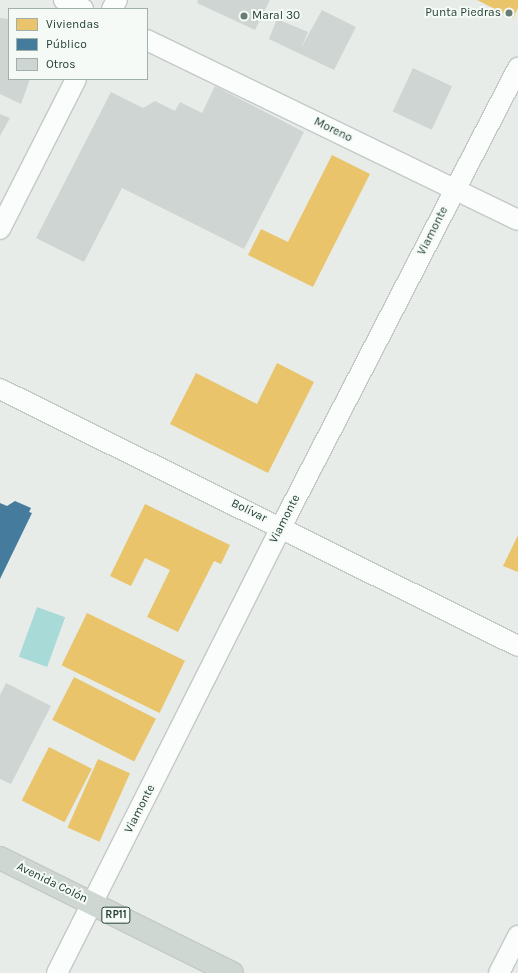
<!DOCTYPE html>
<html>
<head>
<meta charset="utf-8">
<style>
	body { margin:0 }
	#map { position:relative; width:518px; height:973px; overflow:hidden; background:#e7ece9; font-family:Karla,sans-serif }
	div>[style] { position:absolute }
	.water>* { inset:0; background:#a8dad8; transform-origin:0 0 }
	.homes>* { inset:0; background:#e9c46a; transform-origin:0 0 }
	.public>* { inset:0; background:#457b9d }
	.building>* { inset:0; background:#cfd5d2; transform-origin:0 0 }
	.roads { filter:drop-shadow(1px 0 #c4c9c6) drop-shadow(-1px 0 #c4c9c6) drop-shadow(0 1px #c4c9c6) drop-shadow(0 -1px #c4c9c6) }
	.street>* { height:20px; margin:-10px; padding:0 10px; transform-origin:10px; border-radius:10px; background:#fbfcfc }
	.primary>* { height:22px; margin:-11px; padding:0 11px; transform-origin:11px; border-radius:11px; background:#cfd7d3 }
	.dots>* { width:11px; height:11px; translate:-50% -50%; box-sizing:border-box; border:2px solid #f5faf7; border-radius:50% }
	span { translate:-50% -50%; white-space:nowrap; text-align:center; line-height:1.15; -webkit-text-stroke:4px #f5faf7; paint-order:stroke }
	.shield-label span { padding:1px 3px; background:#f5faf7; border:1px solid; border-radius:3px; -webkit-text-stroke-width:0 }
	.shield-label { font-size:11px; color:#234033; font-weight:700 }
	.poi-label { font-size:12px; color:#234033 }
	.right { translate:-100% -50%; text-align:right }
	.left { translate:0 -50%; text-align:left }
	.street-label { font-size:12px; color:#234033 }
	.legend { position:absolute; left:8px; top:8px; width:140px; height:72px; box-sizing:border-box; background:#f5faf7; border:1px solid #a1b0a9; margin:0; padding:5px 7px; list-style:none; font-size:12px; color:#234033 }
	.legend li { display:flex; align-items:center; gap:8px; height:20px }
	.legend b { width:20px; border:1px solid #a1b0a9 }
</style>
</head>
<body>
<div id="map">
	<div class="water">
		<div style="left:37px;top:607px;width:30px;height:53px;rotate:20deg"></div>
	</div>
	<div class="homes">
		<div style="clip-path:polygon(477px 0,518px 0,518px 8px,513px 18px)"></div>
		<div style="clip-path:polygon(332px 155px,370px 174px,313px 287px,248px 255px,261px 229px,288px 242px)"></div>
		<div style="clip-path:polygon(277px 363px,314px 382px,268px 473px,170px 424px,196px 373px,257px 404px)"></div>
		<div style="clip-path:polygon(145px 504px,230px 545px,221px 564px,214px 561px,178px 632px,147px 617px,170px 570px,145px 558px,131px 586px,110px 576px)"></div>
		<div style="clip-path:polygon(518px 535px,518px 572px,503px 566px)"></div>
		<div style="left:87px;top:613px;width:109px;height:58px;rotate:26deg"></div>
		<div style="left:74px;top:677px;width:92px;height:48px;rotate:27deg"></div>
		<div style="left:49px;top:747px;width:48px;height:60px;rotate:27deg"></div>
		<div style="left:98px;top:759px;width:35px;height:75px;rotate:24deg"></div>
	</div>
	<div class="public">
		<div style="clip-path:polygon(15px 501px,31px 508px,29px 512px,32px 513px,0 579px,0 503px,7px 506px)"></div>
	</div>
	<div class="building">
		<div style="clip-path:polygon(198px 0,270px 0,255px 30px,197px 3px)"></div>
		<div style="clip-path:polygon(322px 10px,356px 27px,334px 70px,269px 39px,277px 19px,308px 32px,301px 48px)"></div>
		<div style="clip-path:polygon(0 18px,9px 19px,9px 79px,30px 79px,21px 104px,0 94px)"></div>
		<div style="left:413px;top:68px;width:43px;height:48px;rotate:25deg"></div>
		<div style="clip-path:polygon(215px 86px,304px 132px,244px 249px,122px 188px,84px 262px,36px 238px,111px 92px,143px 108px,155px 101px,175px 111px,180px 102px,202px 113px)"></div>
		<div style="clip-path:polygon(0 114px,10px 118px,0 136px)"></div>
		<div style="clip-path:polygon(6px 683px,51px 706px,11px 784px,0 779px,0 695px)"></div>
	</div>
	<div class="roads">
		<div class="street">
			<div style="left:64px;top:0;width:21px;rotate:25deg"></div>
			<div style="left:112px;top:9px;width:10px;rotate:-61deg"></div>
			<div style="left:147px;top:40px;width:412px;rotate:25.9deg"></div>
			<div style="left:0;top:229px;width:168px;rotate:-63.1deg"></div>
			<div style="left:0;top:389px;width:578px;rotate:26.39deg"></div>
			<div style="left:57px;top:973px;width:499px;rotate:-63.3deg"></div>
			<div style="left:281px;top:527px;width:517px;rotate:-62.69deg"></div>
			<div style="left:499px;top:973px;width:42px;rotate:-62.8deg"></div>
		</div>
		<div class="primary">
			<div style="left:0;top:858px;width:259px;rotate:26.4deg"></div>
		</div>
	</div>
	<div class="dots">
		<div style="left:509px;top:13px;background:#687c73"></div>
		<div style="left:244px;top:16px;background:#687c73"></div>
	</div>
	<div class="shield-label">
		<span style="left:116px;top:915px">RP11</span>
	</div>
	<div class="poi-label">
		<span class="right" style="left:501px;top:13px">Punta Piedras</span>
		<span class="left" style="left:252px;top:16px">Maral 30</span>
	</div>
	<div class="street-label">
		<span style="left:333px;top:130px;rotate:26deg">Moreno</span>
		<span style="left:433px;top:231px;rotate:-63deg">Viamonte</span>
		<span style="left:249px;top:511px;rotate:26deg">Bolívar</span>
		<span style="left:285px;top:519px;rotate:-63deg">Viamonte</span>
		<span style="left:140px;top:809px;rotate:-63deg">Viamonte</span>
		<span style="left:52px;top:883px;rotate:26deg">Avenida Colón</span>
	</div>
	<ul class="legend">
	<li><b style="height:11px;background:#e9c46a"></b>Viviendas</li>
	<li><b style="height:11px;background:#457b9d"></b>Público</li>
	<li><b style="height:11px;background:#cfd5d2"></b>Otros</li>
	</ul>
</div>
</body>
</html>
